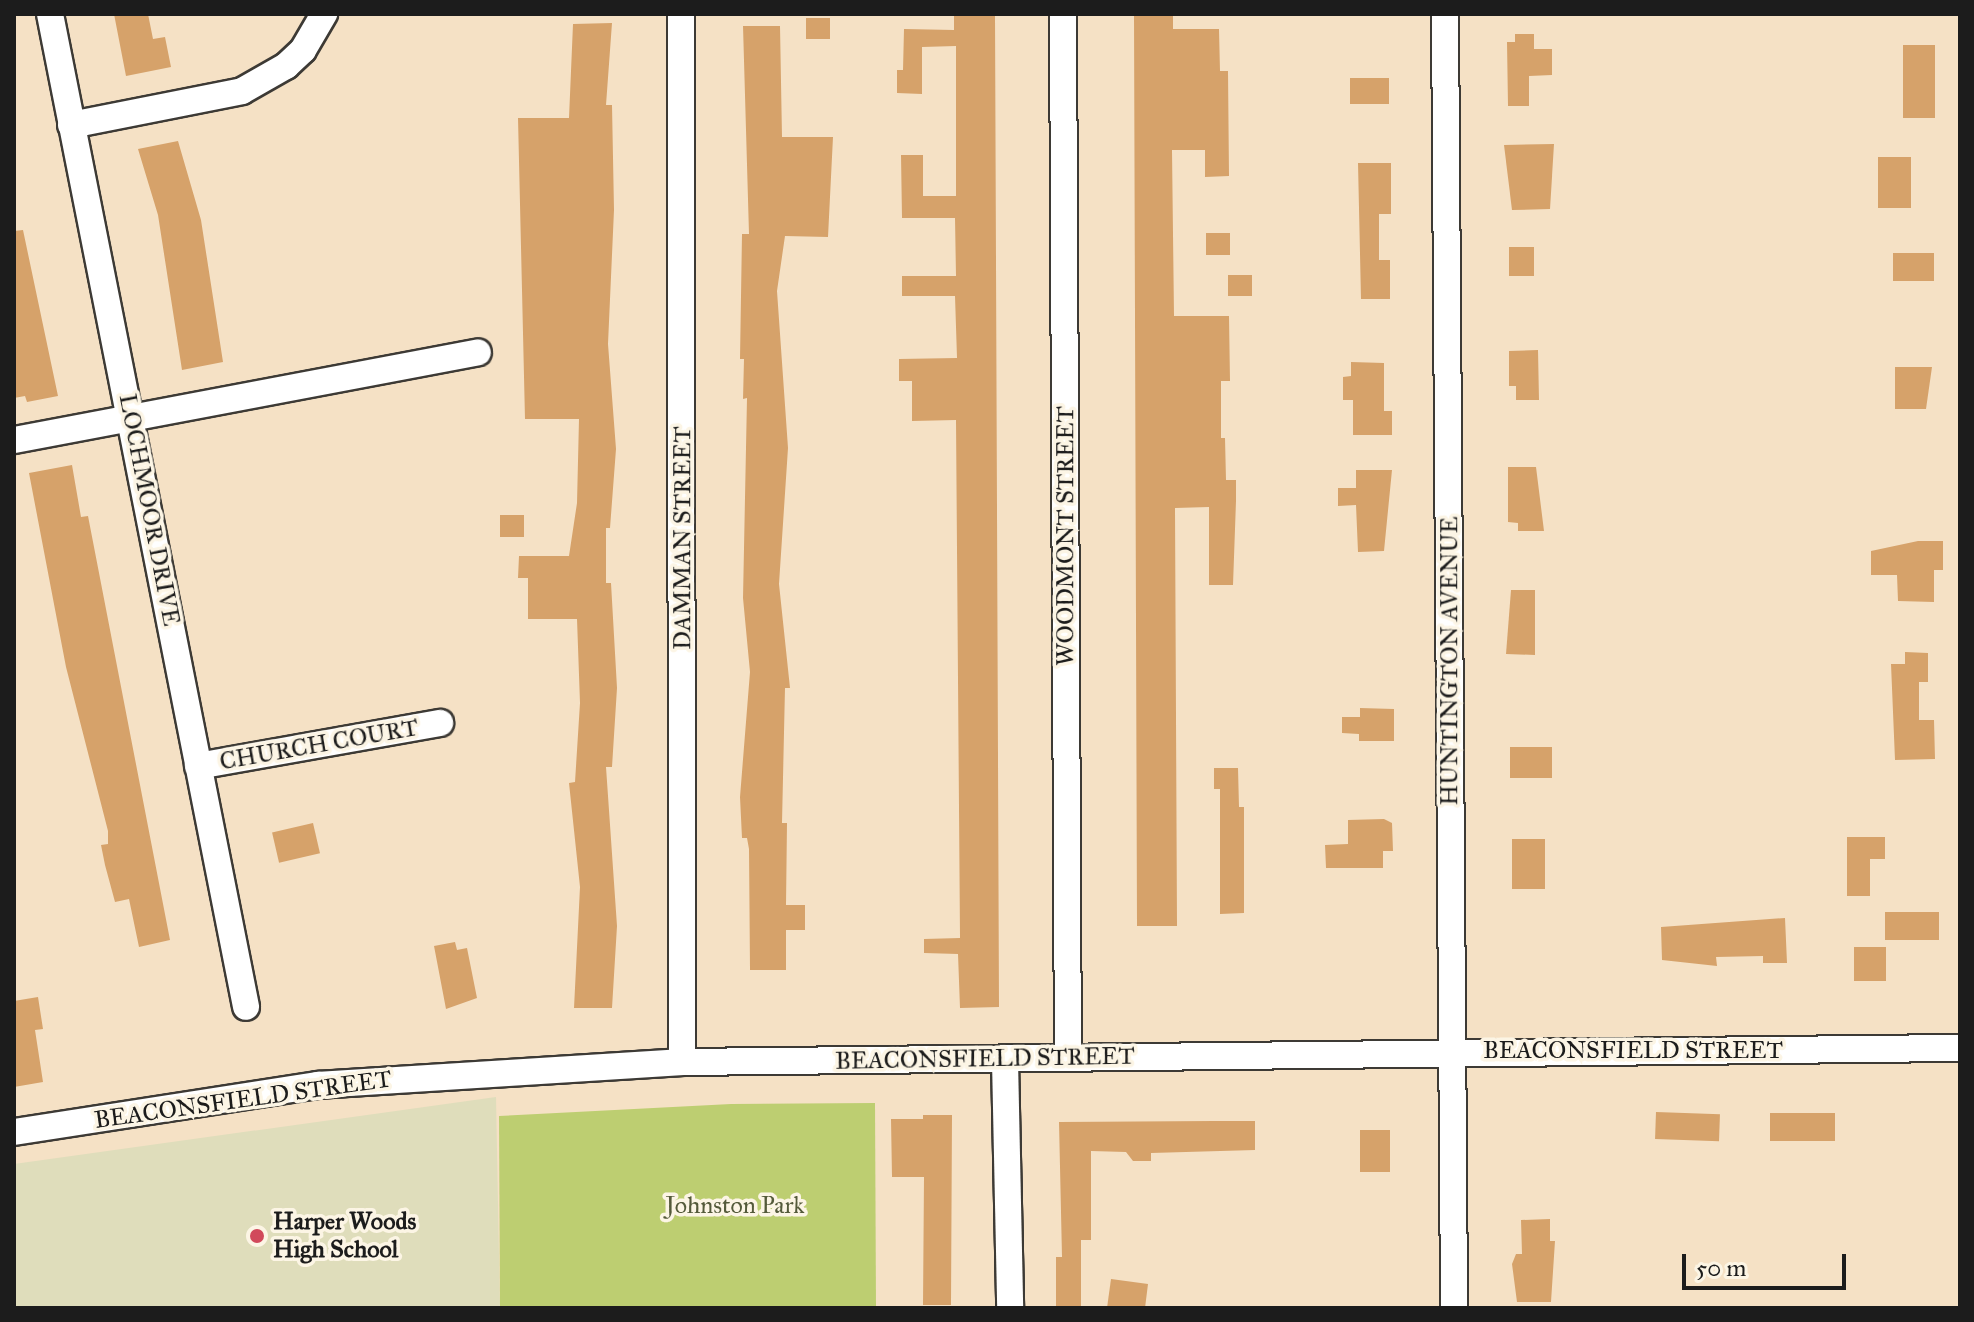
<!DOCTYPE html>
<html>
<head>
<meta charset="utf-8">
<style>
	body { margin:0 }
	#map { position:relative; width:1974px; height:1322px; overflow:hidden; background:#f5e1c5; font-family:"IM FELL Great Primer",serif }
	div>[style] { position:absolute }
	.built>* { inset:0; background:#dfddbb }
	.green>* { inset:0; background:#bdce71 }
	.building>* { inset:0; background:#d6a26a; transform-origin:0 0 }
	.roads { filter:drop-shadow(2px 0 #3d3a35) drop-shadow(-2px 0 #3d3a35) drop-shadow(0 2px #3d3a35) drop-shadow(0 -2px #3d3a35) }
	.minor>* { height:26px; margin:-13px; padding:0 13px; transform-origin:13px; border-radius:13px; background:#fff }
	.dots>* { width:22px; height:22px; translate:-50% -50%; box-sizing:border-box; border:4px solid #fcf5e5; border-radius:50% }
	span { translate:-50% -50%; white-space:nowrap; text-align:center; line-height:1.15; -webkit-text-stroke:7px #fcf5e5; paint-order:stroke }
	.street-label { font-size:24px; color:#1c1c1c }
	.park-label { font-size:24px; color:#545a3a }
	.poi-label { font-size:24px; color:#1c1c1c; font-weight:700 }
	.left { translate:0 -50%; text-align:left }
	.frame { position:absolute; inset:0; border:16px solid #1c1c1c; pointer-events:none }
	.scale { position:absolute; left:1682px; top:1254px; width:164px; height:36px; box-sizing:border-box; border:4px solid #1c1c1c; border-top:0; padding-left:10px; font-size:24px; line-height:28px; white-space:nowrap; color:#1c1c1c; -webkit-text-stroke:6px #fcf5e5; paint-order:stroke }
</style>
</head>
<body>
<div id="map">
	<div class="built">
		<div style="clip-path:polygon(496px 1097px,500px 1308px,14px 1308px,14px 1164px)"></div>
	</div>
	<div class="green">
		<div style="clip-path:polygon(875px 1103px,876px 1308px,500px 1308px,499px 1116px,731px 1104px)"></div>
	</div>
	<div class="building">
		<div style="clip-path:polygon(114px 14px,148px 14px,153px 39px,165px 37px,171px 67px,126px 76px)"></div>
		<div style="clip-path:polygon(954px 14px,995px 14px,999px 1007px,960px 1008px,958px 954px,924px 953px,924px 939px,960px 938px,956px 420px,912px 421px,912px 381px,899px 381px,899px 359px,957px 358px,955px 296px,902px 296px,902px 276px,956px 276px,955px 218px,902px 218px,901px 155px,923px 155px,923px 196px,956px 196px,956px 46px,922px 47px,922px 94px,897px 93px,897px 70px,903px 70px,904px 29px,954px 30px)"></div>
		<div style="clip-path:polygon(1134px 14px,1173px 14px,1173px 29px,1219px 29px,1220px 71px,1228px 71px,1229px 176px,1205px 177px,1205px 150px,1172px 150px,1174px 316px,1229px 316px,1230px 381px,1221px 381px,1221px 438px,1225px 438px,1226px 480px,1236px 480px,1236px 501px,1233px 585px,1209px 585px,1209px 507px,1175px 508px,1177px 926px,1137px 926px)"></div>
		<div style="left:806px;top:18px;width:24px;height:21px"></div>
		<div style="clip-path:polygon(612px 23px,606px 105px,612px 105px,614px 210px,608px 344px,616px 449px,610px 528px,606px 528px,606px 583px,611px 583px,617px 688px,612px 767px,606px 767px,617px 926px,612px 1008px,574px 1008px,580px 887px,569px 783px,575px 782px,580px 703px,577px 619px,528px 619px,528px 578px,518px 578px,519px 556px,569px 556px,577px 503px,579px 419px,525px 419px,518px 118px,569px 118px,573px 24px)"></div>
		<div style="clip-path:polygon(743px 26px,780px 26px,782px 137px,833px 137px,828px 237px,785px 236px,777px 291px,788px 448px,779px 584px,790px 688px,785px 688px,782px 823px,787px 823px,786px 905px,805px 905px,805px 930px,786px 930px,786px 970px,750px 970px,749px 849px,747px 838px,742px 838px,740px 797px,750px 672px,743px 598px,747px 398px,743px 399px,744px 359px,740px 359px,742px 234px,749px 234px)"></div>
		<div style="clip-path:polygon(1515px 34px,1534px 34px,1534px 49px,1552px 49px,1552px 75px,1529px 76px,1529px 106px,1508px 106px,1507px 42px,1515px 42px)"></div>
		<div style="left:1903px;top:45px;width:32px;height:73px"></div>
		<div style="left:1389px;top:78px;width:26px;height:39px;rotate:90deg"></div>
		<div style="clip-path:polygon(178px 141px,201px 220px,223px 362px,182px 370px,158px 215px,138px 149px)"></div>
		<div style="clip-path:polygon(1554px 144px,1550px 209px,1512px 210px,1504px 145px)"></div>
		<div style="left:1878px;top:157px;width:33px;height:51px"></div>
		<div style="clip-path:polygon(1358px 163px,1391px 163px,1391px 214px,1379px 214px,1379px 260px,1390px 260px,1390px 299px,1361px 299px)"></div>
		<div style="clip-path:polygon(23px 230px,58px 396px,27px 402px,25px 396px,14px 398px,14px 231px)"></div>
		<div style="left:1230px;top:233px;width:22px;height:24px;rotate:90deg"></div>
		<div style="left:1509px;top:247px;width:25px;height:29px"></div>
		<div style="left:1893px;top:253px;width:41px;height:28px"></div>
		<div style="left:1228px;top:275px;width:24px;height:21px"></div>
		<div style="clip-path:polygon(1538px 350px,1539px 400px,1516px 400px,1516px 386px,1509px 386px,1509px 351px)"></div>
		<div style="clip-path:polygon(1351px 362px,1384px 363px,1384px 411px,1392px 411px,1392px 435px,1353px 435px,1353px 400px,1343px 400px,1343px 377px,1351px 376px)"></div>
		<div style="clip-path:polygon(1895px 367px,1932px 367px,1926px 409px,1895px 409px)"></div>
		<div style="clip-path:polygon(72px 465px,81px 517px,88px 516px,170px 940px,139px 947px,129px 899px,115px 902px,105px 865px,101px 845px,108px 844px,108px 831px,66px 667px,29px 473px)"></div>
		<div style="clip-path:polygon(1508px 467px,1536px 467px,1544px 531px,1518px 531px,1518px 523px,1508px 522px)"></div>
		<div style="clip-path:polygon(1356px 470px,1392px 470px,1384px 551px,1358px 552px,1356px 505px,1338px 506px,1338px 488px,1356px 488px)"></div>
		<div style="left:500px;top:515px;width:24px;height:22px"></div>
		<div style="clip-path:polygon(1918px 541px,1943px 541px,1943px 570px,1934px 570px,1934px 602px,1898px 601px,1897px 575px,1871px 575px,1871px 551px)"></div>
		<div style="clip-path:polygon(1511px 590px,1535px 590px,1535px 655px,1506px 654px)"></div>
		<div style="clip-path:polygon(1905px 652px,1928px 653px,1928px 682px,1919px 682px,1919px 720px,1934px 720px,1935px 759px,1895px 760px,1891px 664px,1905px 664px)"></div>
		<div style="clip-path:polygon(1360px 708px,1394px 709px,1394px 741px,1359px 741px,1359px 734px,1342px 733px,1342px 717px,1360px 717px)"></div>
		<div style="left:1510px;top:747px;width:42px;height:31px"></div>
		<div style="clip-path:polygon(1214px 768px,1238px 768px,1239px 807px,1244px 807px,1244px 913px,1220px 914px,1220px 789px,1214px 789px)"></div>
		<div style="clip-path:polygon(1384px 819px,1392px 823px,1393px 851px,1383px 851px,1383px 868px,1326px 868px,1325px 845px,1348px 844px,1348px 820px)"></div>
		<div style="left:313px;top:823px;width:31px;height:42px;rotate:77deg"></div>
		<div style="clip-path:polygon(1847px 837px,1885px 837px,1885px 859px,1870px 859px,1870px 896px,1847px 896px)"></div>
		<div style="left:1512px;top:839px;width:33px;height:50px"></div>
		<div style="left:1885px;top:912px;width:54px;height:28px"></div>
		<div style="clip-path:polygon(1785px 918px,1787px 963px,1763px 963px,1763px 956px,1716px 957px,1717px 966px,1662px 960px,1661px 927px)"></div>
		<div style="clip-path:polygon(455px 942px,457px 950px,467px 948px,477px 998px,446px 1009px,434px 946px)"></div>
		<div style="left:1854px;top:947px;width:32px;height:34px"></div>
		<div style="clip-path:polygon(38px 997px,43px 1029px,35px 1030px,43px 1082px,14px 1087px,14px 1001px)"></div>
		<div style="left:1656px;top:1112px;width:64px;height:27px;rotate:2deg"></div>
		<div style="left:1835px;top:1113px;width:28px;height:65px;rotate:90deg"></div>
		<div style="clip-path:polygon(923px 1115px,952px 1115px,951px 1305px,923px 1305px,924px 1177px,892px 1177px,891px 1119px,923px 1119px)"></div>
		<div style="clip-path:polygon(1214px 1121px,1255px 1121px,1255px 1150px,1151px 1153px,1151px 1161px,1133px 1161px,1126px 1152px,1091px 1151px,1091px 1240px,1081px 1240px,1081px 1308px,1056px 1308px,1056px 1257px,1062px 1257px,1059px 1122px)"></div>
		<div style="left:1390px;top:1130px;width:42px;height:30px;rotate:90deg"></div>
		<div style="clip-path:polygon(1550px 1219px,1550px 1241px,1555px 1241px,1551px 1302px,1517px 1302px,1512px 1264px,1516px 1254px,1522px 1254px,1521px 1220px)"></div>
		<div style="clip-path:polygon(1111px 1279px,1148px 1284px,1145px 1308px,1107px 1308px)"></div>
	</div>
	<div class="roads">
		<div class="minor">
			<div style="left:50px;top:14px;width:1012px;rotate:78.83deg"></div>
			<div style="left:681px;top:14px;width:1048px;rotate:89.95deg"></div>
			<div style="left:1063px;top:14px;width:1044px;rotate:89.73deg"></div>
			<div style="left:1445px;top:14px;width:1294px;rotate:89.6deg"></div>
			<div style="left:71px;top:125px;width:174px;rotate:-11.2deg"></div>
			<div style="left:242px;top:91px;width:51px;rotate:-29.6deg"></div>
			<div style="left:286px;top:66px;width:23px;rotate:-43deg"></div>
			<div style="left:303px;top:50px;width:42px;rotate:-59.7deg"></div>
			<div style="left:14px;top:440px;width:472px;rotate:-10.7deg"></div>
			<div style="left:198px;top:766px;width:246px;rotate:-10.1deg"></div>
			<div style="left:1005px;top:1060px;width:248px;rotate:88.8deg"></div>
			<div style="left:14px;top:1132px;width:308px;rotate:-8.8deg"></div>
			<div style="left:318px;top:1085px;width:365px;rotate:-3.6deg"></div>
			<div style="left:682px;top:1062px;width:1278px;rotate:-0.63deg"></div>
		</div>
	</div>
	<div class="dots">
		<div style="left:257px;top:1236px;background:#d1495b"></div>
	</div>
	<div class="street-label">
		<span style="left:149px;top:510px;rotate:79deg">LOCHMOOR DRIVE</span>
		<span style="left:1066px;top:536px;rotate:-90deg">WOODMONT STREET</span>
		<span style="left:683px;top:538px;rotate:-90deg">DAMMAN STREET</span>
		<span style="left:1450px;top:661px;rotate:-90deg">HUNTINGTON AVENUE</span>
		<span style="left:319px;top:745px;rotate:-10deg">CHURCH COURT</span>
		<span style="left:1633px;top:1051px">BEACONSFIELD STREET</span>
		<span style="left:985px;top:1059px;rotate:-1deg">BEACONSFIELD STREET</span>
		<span style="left:243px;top:1100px;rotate:-8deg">BEACONSFIELD STREET</span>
	</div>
	<div class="park-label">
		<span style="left:735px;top:1206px">Johnston Park</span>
	</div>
	<div class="poi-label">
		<span class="left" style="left:273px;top:1236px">Harper Woods<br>High School</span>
	</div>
	<div class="frame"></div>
	<div class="scale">50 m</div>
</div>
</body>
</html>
